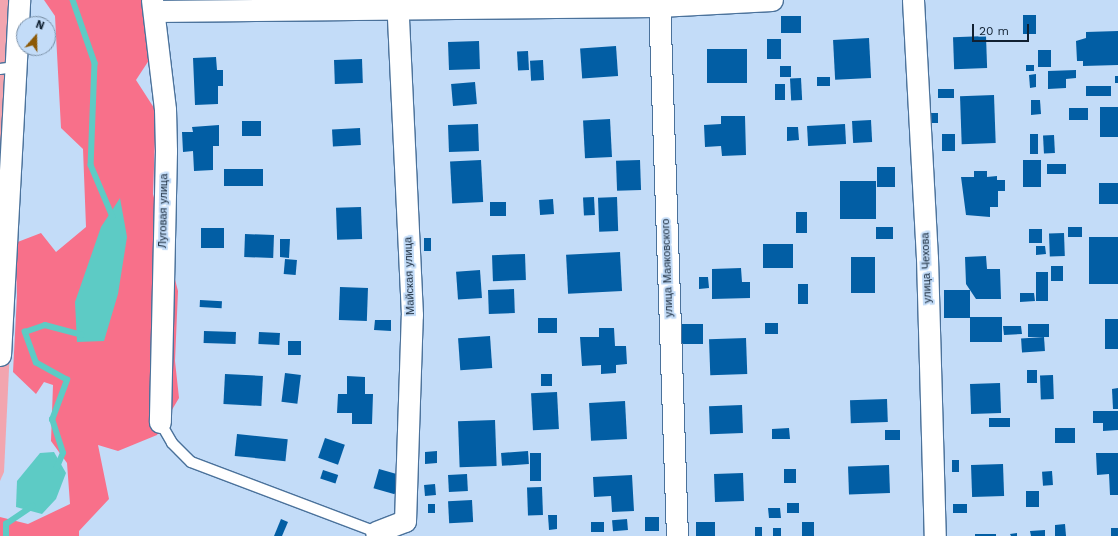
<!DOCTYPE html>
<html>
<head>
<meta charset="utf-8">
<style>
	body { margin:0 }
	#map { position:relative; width:1118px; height:536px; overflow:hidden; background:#c3dcf8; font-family:"Work Sans",sans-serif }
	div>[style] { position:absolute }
	.green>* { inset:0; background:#f2a5af }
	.forest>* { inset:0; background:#f8708a }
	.water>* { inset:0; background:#5dcbc5 }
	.stream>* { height:5.5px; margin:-2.75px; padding:0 2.75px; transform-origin:2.75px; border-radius:2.75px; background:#5dcbc5 }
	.building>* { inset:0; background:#025ea4; transform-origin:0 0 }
	.roads { filter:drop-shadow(1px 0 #4b729b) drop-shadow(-1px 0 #4b729b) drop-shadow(0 1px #4b729b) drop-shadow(0 -1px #4b729b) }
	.lane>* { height:10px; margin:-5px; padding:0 5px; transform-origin:5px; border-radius:5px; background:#fff }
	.street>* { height:21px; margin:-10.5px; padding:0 10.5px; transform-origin:10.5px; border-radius:10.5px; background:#fff }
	span { translate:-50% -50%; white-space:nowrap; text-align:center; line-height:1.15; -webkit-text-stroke:4px #c3dcf8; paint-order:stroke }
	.street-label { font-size:11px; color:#102031 }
	.north { position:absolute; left:16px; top:16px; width:40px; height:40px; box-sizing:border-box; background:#c3dcf8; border:1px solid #7b91a8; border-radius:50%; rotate:20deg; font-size:11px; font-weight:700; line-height:16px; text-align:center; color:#102031 }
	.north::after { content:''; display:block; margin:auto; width:14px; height:18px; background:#8c5906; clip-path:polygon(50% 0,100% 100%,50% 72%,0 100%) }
	.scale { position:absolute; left:972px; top:24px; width:57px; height:18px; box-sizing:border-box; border:2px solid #102031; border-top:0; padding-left:5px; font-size:12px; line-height:14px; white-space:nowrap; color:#102031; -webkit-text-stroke:3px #c3dcf8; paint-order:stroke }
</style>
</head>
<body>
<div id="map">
	<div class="green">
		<div style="clip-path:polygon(0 0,27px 0,4px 472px,0 481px)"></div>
	</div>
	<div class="forest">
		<div style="clip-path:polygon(44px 0,154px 0,157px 48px,136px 80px,156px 111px,153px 194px,178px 291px,175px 361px,179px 398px,157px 435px,118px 451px,98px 445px,109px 499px,79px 531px,79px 536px,0 536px,0 517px,28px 524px,70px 504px,67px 463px,51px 441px,53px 385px,44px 382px,36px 394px,13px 372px,17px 295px,15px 243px,41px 233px,56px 252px,86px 227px,83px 149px,61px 128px,55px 16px)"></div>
	</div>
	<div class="water">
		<div style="clip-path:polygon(120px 198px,127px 237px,118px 294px,104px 341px,77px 342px,75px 302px,101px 227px)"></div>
		<div style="clip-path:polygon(54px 452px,66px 473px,56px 499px,42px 514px,16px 507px,17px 481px,40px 453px)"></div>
	</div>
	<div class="stream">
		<div style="left:73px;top:0;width:67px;rotate:70.8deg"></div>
		<div style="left:95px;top:63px;width:102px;rotate:92.2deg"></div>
		<div style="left:91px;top:165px;width:56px;rotate:67.1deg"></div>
		<div style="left:57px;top:467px;width:15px;rotate:-67deg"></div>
		<div style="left:63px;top:453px;width:35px;rotate:-108deg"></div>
		<div style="left:52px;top:420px;width:43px;rotate:-69.4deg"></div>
		<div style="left:67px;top:380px;width:35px;rotate:-151deg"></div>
		<div style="left:36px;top:363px;width:33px;rotate:-110deg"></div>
		<div style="left:25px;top:332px;width:21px;rotate:-19deg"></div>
		<div style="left:45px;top:325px;width:38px;rotate:15deg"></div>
		<div style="left:6px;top:536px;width:12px;rotate:-90deg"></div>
		<div style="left:6px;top:524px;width:32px;rotate:-34deg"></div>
	</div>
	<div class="building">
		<div style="left:1023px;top:15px;width:13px;height:19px"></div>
		<div style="left:801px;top:16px;width:17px;height:20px;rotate:90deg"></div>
		<div style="clip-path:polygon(1118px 31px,1118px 65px,1083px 66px,1083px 61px,1077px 61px,1076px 41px,1086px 38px,1086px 32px)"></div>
		<div style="left:986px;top:36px;width:32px;height:33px;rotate:88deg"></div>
		<div style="left:869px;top:38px;width:40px;height:36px;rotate:87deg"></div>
		<div style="left:767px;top:39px;width:14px;height:20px"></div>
		<div style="left:479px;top:41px;width:28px;height:31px;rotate:88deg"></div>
		<div style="left:616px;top:46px;width:30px;height:36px;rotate:86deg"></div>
		<div style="left:707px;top:49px;width:40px;height:34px"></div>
		<div style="left:1038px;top:50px;width:13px;height:17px"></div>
		<div style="left:528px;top:51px;width:19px;height:11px;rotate:87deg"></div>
		<div style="clip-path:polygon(216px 57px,217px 70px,223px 70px,223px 86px,218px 86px,218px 104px,195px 105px,193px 58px)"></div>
		<div style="left:362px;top:59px;width:24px;height:28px;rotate:88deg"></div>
		<div style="left:543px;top:60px;width:20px;height:13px;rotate:87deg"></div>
		<div style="left:1026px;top:65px;width:8px;height:6px"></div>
		<div style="left:780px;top:66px;width:11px;height:11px"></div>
		<div style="clip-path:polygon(1076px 70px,1076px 78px,1066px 79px,1066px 88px,1048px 89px,1048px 71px)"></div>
		<div style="clip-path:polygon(1036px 74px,1036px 87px,1030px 88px,1029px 75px)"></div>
		<div style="left:1115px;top:76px;width:3px;height:7px"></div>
		<div style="left:817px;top:77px;width:13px;height:9px"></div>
		<div style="left:801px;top:78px;width:22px;height:11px;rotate:87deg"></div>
		<div style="left:475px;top:82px;width:22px;height:24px;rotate:85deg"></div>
		<div style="left:775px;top:84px;width:10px;height:16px"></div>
		<div style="left:1111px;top:86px;width:10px;height:25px;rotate:90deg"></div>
		<div style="left:938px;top:89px;width:16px;height:9px"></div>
		<div style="left:994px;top:95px;width:48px;height:34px;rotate:88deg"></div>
		<div style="clip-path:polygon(1031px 100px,1040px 100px,1041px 114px,1031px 115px)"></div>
		<div style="left:1100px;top:107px;width:18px;height:30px"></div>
		<div style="left:1088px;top:108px;width:12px;height:19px;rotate:90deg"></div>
		<div style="left:938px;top:113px;width:10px;height:7px;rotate:90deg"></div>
		<div style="clip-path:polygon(721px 116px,745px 116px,746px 155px,722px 156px,721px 146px,705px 147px,704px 125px,721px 124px)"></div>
		<div style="left:610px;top:119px;width:38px;height:27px;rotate:87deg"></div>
		<div style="left:871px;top:120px;width:22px;height:19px;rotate:87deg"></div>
		<div style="left:242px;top:121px;width:19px;height:15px"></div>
		<div style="left:478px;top:124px;width:27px;height:30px;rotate:88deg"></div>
		<div style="left:845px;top:124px;width:20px;height:38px;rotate:87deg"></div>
		<div style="clip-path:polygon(219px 125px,219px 146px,213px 146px,213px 170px,194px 171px,193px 151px,183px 152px,182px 132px,193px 132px,192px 127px)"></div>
		<div style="clip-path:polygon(787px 127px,798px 127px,799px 140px,787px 141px)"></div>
		<div style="left:360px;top:128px;width:17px;height:28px;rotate:87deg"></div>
		<div style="left:955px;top:134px;width:17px;height:13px;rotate:90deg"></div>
		<div style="left:1030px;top:134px;width:8px;height:20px"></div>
		<div style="left:1054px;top:135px;width:18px;height:11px;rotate:87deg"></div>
		<div style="left:481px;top:160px;width:42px;height:31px;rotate:87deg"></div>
		<div style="left:640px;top:160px;width:30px;height:24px;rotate:88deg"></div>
		<div style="left:1023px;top:160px;width:18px;height:27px"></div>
		<div style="left:1047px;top:164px;width:19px;height:10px"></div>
		<div style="left:877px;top:167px;width:18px;height:20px"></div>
		<div style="left:263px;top:169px;width:17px;height:39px;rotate:90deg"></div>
		<div style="clip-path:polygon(974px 171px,987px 171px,987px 177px,997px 176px,997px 180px,1005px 180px,1005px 191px,998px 191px,998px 207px,990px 207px,990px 217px,966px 215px,961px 177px,974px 177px)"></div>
		<div style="left:876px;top:181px;width:38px;height:36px;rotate:90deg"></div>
		<div style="left:1099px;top:183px;width:19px;height:21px"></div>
		<div style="left:594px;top:197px;width:18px;height:11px;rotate:87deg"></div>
		<div style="left:617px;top:197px;width:34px;height:19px;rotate:88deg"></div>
		<div style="left:553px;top:199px;width:15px;height:14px;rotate:86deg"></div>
		<div style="left:506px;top:202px;width:14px;height:16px;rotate:90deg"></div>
		<div style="left:361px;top:207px;width:32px;height:25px;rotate:88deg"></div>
		<div style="left:796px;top:212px;width:11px;height:21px"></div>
		<div style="left:876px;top:227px;width:17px;height:12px"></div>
		<div style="left:1068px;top:227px;width:14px;height:10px"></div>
		<div style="left:201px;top:228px;width:23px;height:20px"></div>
		<div style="left:1029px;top:229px;width:13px;height:14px"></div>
		<div style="left:1064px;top:233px;width:23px;height:15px;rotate:88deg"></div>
		<div style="left:245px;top:234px;width:29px;height:23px;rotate:2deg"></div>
		<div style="left:1118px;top:237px;width:47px;height:29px;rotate:90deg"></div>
		<div style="left:424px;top:238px;width:7px;height:13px"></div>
		<div style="clip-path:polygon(280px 239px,290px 239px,289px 258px,280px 257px)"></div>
		<div style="left:793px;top:244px;width:24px;height:30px;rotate:90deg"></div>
		<div style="clip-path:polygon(1036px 246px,1045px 246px,1046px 254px,1036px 255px)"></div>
		<div style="left:620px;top:252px;width:39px;height:54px;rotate:87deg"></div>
		<div style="left:525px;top:254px;width:26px;height:33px;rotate:88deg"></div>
		<div style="clip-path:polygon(986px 256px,987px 269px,1000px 269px,1001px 299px,976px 299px,966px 284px,965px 257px)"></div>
		<div style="left:851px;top:257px;width:24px;height:36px"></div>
		<div style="left:285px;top:259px;width:12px;height:15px;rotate:5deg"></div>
		<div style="left:1051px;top:266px;width:12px;height:15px"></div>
		<div style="clip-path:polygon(741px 268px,742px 282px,750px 282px,750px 298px,712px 299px,712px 269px)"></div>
		<div style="left:480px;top:270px;width:28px;height:24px;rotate:86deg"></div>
		<div style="left:1036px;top:272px;width:12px;height:29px"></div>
		<div style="clip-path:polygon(699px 277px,708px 277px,709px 288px,699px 289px)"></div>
		<div style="left:798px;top:284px;width:10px;height:20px"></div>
		<div style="left:340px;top:287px;width:28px;height:33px;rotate:2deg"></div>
		<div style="left:514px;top:289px;width:24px;height:26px;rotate:88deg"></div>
		<div style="left:970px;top:290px;width:28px;height:26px;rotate:90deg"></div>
		<div style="clip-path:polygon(1020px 293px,1034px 293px,1035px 301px,1020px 302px)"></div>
		<div style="left:200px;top:300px;width:22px;height:7px;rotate:3deg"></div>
		<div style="left:1002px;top:317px;width:25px;height:32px;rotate:90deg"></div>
		<div style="left:557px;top:318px;width:15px;height:19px;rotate:90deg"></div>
		<div style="left:1118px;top:319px;width:30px;height:13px;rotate:90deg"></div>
		<div style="clip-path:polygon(375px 320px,391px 320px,391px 331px,374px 330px)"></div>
		<div style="left:765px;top:323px;width:13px;height:11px"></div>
		<div style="left:682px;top:324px;width:21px;height:20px"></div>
		<div style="left:1028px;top:324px;width:21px;height:13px"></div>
		<div style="clip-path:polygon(1003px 326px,1021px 326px,1022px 334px,1004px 335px)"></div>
		<div style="clip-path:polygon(599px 328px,614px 328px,615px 346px,626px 346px,627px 364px,616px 365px,616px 373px,601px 374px,601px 365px,582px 366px,580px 337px,599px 337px)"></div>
		<div style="left:204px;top:331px;width:32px;height:12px;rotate:2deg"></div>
		<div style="left:259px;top:332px;width:21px;height:12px;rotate:3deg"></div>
		<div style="left:490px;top:336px;width:32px;height:32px;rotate:86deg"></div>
		<div style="left:1044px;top:337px;width:14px;height:23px;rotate:86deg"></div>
		<div style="left:746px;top:338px;width:36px;height:37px;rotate:88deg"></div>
		<div style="left:288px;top:341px;width:13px;height:14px"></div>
		<div style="left:1037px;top:370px;width:13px;height:10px;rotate:90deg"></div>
		<div style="left:285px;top:373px;width:16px;height:29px;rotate:7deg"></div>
		<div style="left:225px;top:374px;width:38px;height:30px;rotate:3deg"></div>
		<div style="left:541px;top:374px;width:11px;height:12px"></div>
		<div style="left:1053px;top:375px;width:24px;height:13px;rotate:88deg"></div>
		<div style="clip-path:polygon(347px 376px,365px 377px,365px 394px,373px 394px,372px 424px,352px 424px,352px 413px,337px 413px,338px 394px,347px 394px)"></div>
		<div style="left:1000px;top:383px;width:30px;height:30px;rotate:88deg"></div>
		<div style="clip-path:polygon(1118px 388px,1118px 409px,1113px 409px,1112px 389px)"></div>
		<div style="left:557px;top:392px;width:37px;height:26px;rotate:87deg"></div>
		<div style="left:887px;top:399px;width:23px;height:37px;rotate:88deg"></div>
		<div style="left:625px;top:401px;width:38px;height:36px;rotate:87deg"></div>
		<div style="left:742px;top:405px;width:28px;height:33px;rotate:88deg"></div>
		<div style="clip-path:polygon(1093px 411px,1118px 411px,1118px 430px,1103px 431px,1103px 423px,1093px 423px)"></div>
		<div style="left:1010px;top:418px;width:9px;height:21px;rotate:90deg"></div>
		<div style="left:495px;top:420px;width:46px;height:37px;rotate:88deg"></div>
		<div style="clip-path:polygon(789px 428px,790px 439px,772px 439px,772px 429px)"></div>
		<div style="left:1055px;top:428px;width:20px;height:15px"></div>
		<div style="left:900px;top:430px;width:10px;height:15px;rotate:90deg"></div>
		<div style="left:237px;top:434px;width:51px;height:22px;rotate:6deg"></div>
		<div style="left:325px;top:438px;width:21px;height:21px;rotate:19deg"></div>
		<div style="clip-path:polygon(437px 451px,437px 463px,425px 464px,425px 452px)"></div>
		<div style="left:528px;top:451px;width:13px;height:27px;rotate:86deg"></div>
		<div style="left:530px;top:453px;width:11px;height:28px"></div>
		<div style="clip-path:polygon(1096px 453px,1118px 453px,1118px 495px,1110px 495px,1109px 474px,1097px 475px)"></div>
		<div style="left:952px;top:460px;width:7px;height:12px"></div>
		<div style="left:1003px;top:464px;width:32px;height:32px;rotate:88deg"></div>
		<div style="left:889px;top:465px;width:28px;height:41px;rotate:88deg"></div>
		<div style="left:379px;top:469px;width:22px;height:20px;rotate:16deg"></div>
		<div style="left:784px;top:469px;width:12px;height:14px"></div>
		<div style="left:323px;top:470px;width:16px;height:9px;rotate:18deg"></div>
		<div style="left:1052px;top:471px;width:14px;height:10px;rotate:86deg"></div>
		<div style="left:743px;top:473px;width:28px;height:29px;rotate:88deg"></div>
		<div style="left:467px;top:474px;width:17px;height:19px;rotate:87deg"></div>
		<div style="clip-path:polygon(632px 475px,634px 511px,612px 512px,611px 496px,594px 497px,593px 477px)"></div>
		<div style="left:435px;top:484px;width:11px;height:11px;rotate:85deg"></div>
		<div style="left:542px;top:487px;width:28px;height:15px;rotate:88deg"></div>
		<div style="left:1026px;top:491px;width:13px;height:16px"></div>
		<div style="left:472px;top:500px;width:22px;height:24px;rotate:87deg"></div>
		<div style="left:799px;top:503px;width:10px;height:12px;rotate:90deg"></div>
		<div style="left:428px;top:504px;width:7px;height:9px"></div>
		<div style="left:967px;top:504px;width:9px;height:14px;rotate:90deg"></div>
		<div style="clip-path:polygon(768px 508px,780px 508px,781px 518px,769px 518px)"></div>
		<div style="clip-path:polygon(548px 515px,557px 515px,557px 529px,549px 530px)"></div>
		<div style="left:659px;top:517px;width:14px;height:14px;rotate:90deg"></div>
		<div style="clip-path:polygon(281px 519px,288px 522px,282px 536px,274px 536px)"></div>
		<div style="left:627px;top:519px;width:11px;height:15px;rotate:85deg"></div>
		<div style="left:591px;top:522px;width:13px;height:10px"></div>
		<div style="left:715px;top:522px;width:14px;height:19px;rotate:90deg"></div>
		<div style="left:802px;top:522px;width:12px;height:14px"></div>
		<div style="clip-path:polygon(1065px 524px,1066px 536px,1055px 536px,1055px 525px)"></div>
		<div style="left:755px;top:527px;width:7px;height:9px"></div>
		<div style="left:773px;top:528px;width:8px;height:8px"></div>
		<div style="left:1111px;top:528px;width:7px;height:8px"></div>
		<div style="clip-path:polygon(1045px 530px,1045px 536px,1031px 536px,1030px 531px)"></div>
		<div style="clip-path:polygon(1017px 533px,1017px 536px,1011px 536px,1010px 534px)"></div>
		<div style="left:975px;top:534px;width:21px;height:2px"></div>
	</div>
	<div class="roads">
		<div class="lane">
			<div style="left:0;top:69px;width:15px;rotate:-8deg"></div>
			<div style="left:160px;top:422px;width:24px;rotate:60deg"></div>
			<div style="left:172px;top:443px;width:27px;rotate:45deg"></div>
			<div style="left:191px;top:462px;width:198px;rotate:20.7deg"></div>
		</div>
		<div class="street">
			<div style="left:152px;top:0;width:110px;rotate:83.2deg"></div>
			<div style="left:165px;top:109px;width:42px;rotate:88.6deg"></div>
			<div style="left:166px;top:151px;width:271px;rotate:91.3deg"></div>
			<div style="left:659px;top:0;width:536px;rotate:88.08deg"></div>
			<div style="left:913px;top:0;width:258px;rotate:86.9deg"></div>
			<div style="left:927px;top:258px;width:278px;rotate:88.4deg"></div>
			<div style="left:155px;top:11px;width:504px;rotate:-0.57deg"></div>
			<div style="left:659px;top:6px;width:113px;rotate:-3deg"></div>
			<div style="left:0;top:355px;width:356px;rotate:-86.9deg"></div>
			<div style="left:376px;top:532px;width:31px;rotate:-21deg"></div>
			<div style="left:405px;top:521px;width:206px;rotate:-88.1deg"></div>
			<div style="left:412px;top:315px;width:315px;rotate:-92.7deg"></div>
		</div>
	</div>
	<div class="street-label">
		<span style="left:164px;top:211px;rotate:-89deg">Луговая улица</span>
		<span style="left:668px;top:268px;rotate:-92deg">улица Маяковского</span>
		<span style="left:927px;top:268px;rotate:-92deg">улица Чехова</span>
		<span style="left:410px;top:276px;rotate:-92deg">Майская улица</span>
	</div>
	<div class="north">N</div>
	<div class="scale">20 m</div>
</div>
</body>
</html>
